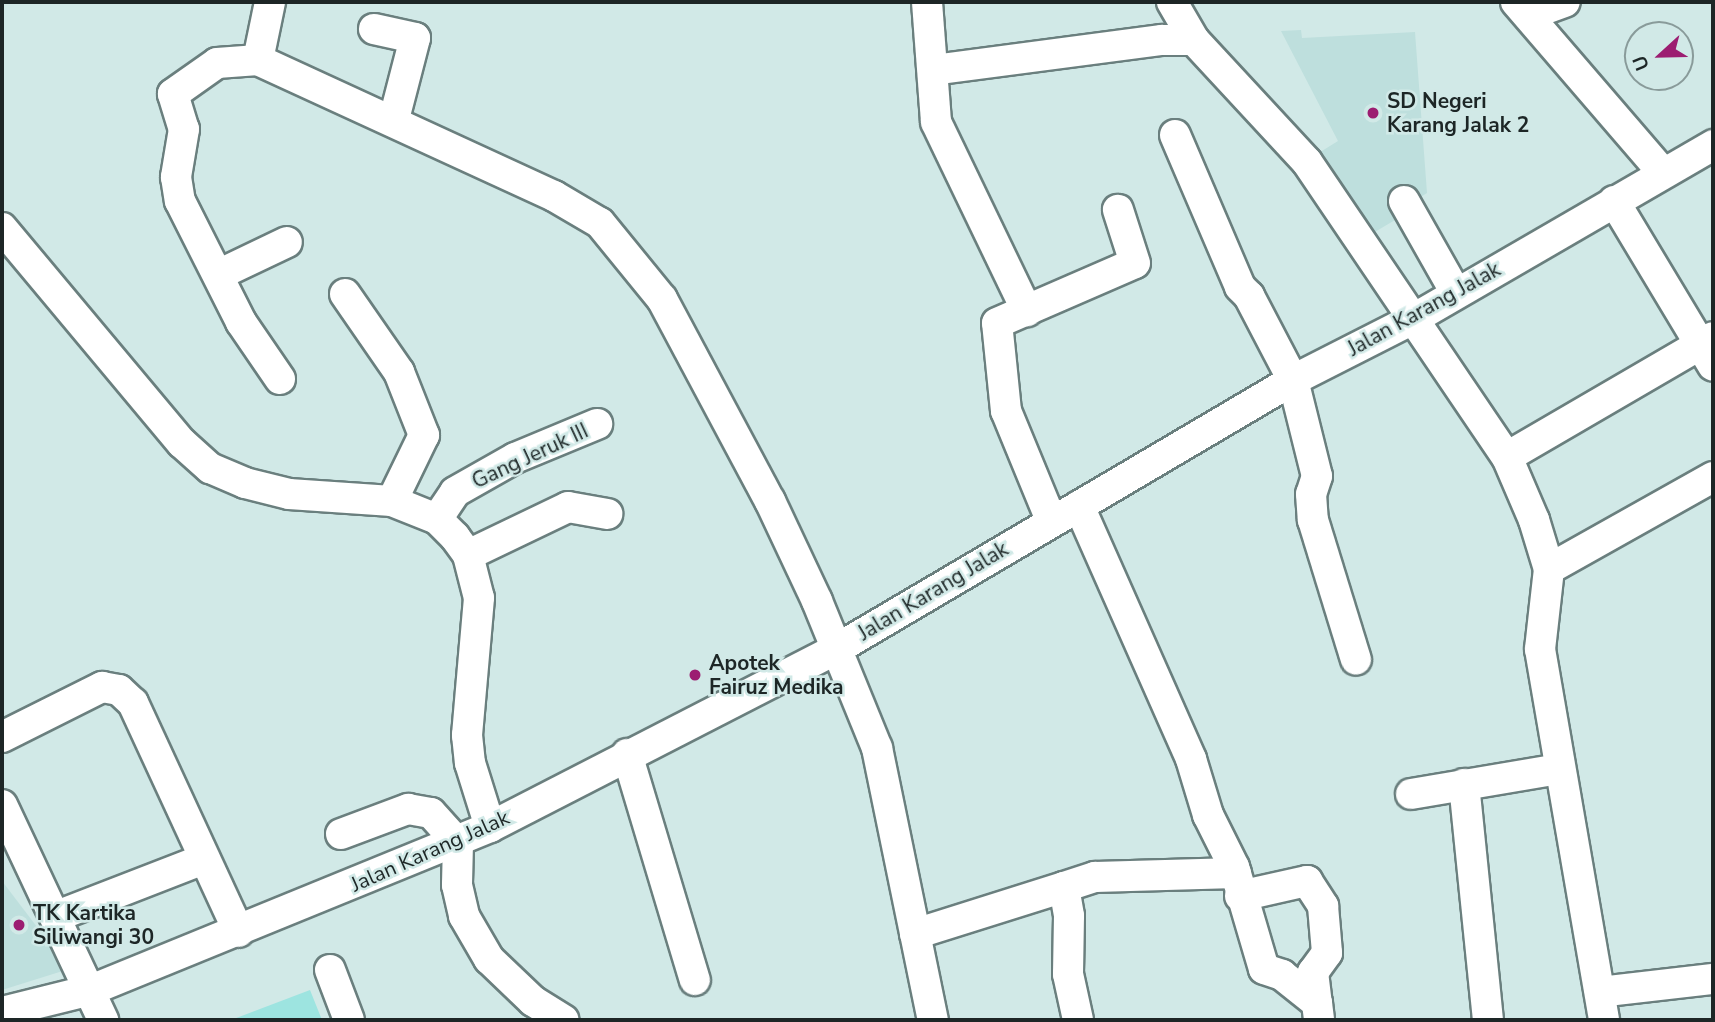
<!DOCTYPE html>
<html>
<head>
<meta charset="utf-8">
<style>
	body { margin:0 }
	#map { position:relative; width:1715px; height:1022px; overflow:hidden; background:#d1e9e7; font-family:"Nunito Sans",sans-serif }
	div>[style] { position:absolute }
	.built>* { inset:0; background:#bedfdd }
	.green>* { inset:0; background:#9de4e0 }
	.roads { filter:drop-shadow(2px 0 #6a7f7e) drop-shadow(-2px 0 #6a7f7e) drop-shadow(0 2px #6a7f7e) drop-shadow(0 -2px #6a7f7e) }
	.minor>* { height:30px; margin:-15px; padding:0 15px; transform-origin:15px; border-radius:15px; background:#fff }
	.dots>* { width:19px; height:19px; translate:-50% -50%; box-sizing:border-box; border:4px solid #d1e9e7; border-radius:50% }
	span { translate:-50% -50%; white-space:nowrap; text-align:center; line-height:1.15; -webkit-text-stroke:5px #d1e9e7; paint-order:stroke }
	.poi-label { font-size:21px; color:#1d2626; font-weight:700 }
	.left { translate:0 -50%; text-align:left }
	.street-label { font-size:21px; color:#1d2626 }
	.frame { position:absolute; inset:0; border:4px solid #1d2626; pointer-events:none }
	.north { position:absolute; left:1624px; top:21px; width:70px; height:70px; box-sizing:border-box; background:#d1e9e7; border:2px solid #899b9a; border-radius:50%; rotate:248deg; font-size:19px; font-weight:700; line-height:28px; text-align:center; color:#1d2626 }
	.north::after { content:''; display:block; margin:auto; width:24px; height:32px; background:#9c1d71; clip-path:polygon(50% 0,100% 100%,50% 72%,0 100%) }
</style>
</head>
<body>
<div id="map">
	<div class="built">
		<div style="clip-path:polygon(1301px 30px,1302px 38px,1415px 32px,1427px 193px,1409px 204px,1412px 210px,1368px 236px,1317px 154px,1338px 141px,1281px 31px)"></div>
		<div style="clip-path:polygon(2px 881px,69px 969px,2px 990px)"></div>
	</div>
	<div class="green">
		<div style="clip-path:polygon(310px 990px,322px 1020px,231px 1020px)"></div>
	</div>
	<div class="roads">
		<div class="minor">
			<div style="left:270px;top:2px;width:59px;rotate:101.7deg"></div>
			<div style="left:258px;top:60px;width:326px;rotate:24.7deg"></div>
			<div style="left:554px;top:196px;width:53px;rotate:30.4deg"></div>
			<div style="left:600px;top:223px;width:98px;rotate:50.8deg"></div>
			<div style="left:662px;top:299px;width:229px;rotate:61.9deg"></div>
			<div style="left:770px;top:501px;width:110px;rotate:64.8deg"></div>
			<div style="left:817px;top:601px;width:159px;rotate:67.8deg"></div>
			<div style="left:877px;top:748px;width:278px;rotate:78.4deg"></div>
			<div style="left:927px;top:2px;width:120px;rotate:85.7deg"></div>
			<div style="left:936px;top:122px;width:210px;rotate:64.3deg"></div>
			<div style="left:1172px;top:2px;width:44px;rotate:59.9deg"></div>
			<div style="left:1194px;top:40px;width:166px;rotate:47.2deg"></div>
			<div style="left:1307px;top:162px;width:356px;rotate:55.9deg"></div>
			<div style="left:1507px;top:457px;width:69px;rotate:66.8deg"></div>
			<div style="left:1534px;top:520px;width:51px;rotate:73deg"></div>
			<div style="left:1549px;top:569px;width:81px;rotate:96.4deg"></div>
			<div style="left:1540px;top:649px;width:376px;rotate:80.2deg"></div>
			<div style="left:1516px;top:2px;width:225px;rotate:49.3deg"></div>
			<div style="left:1529px;top:15px;width:38px;rotate:-20deg"></div>
			<div style="left:374px;top:29px;width:42px;rotate:12.4deg"></div>
			<div style="left:415px;top:38px;width:84px;rotate:104.5deg"></div>
			<div style="left:258px;top:60px;width:41px;rotate:175.8deg"></div>
			<div style="left:217px;top:63px;width:54px;rotate:144.8deg"></div>
			<div style="left:173px;top:94px;width:37px;rotate:73deg"></div>
			<div style="left:184px;top:129px;width:49px;rotate:99.5deg"></div>
			<div style="left:176px;top:177px;width:24px;rotate:81deg"></div>
			<div style="left:180px;top:201px;width:136px;rotate:63.2deg"></div>
			<div style="left:241px;top:322px;width:69px;rotate:55.6deg"></div>
			<div style="left:933px;top:70px;width:231px;rotate:-7.5deg"></div>
			<div style="left:1162px;top:40px;width:32px"></div>
			<div style="left:1175px;top:135px;width:165px;rotate:66.8deg"></div>
			<div style="left:1240px;top:287px;width:13px;rotate:45deg"></div>
			<div style="left:1249px;top:296px;width:95px;rotate:62.4deg"></div>
			<div style="left:1293px;top:380px;width:99px;rotate:76deg"></div>
			<div style="left:1317px;top:476px;width:19px;rotate:108deg"></div>
			<div style="left:1311px;top:494px;width:26px;rotate:86deg"></div>
			<div style="left:1313px;top:520px;width:146px;rotate:72.9deg"></div>
			<div style="left:1404px;top:201px;width:106px;rotate:60.5deg"></div>
			<div style="left:1614px;top:201px;width:192px;rotate:59deg"></div>
			<div style="left:2px;top:228px;width:280px;rotate:50.1deg"></div>
			<div style="left:182px;top:443px;width:38px;rotate:42deg"></div>
			<div style="left:210px;top:468px;width:38px;rotate:23deg"></div>
			<div style="left:245px;top:483px;width:45px;rotate:14deg"></div>
			<div style="left:289px;top:494px;width:103px;rotate:3.9deg"></div>
			<div style="left:392px;top:501px;width:48px;rotate:21.8deg"></div>
			<div style="left:437px;top:519px;width:25px;rotate:45deg"></div>
			<div style="left:455px;top:537px;width:22px;rotate:54deg"></div>
			<div style="left:468px;top:555px;width:44px;rotate:75.7deg"></div>
			<div style="left:479px;top:598px;width:138px;rotate:95deg"></div>
			<div style="left:467px;top:735px;width:28px;rotate:84deg"></div>
			<div style="left:470px;top:763px;width:67px;rotate:72.6deg"></div>
			<div style="left:220px;top:274px;width:74px;rotate:-25.5deg"></div>
			<div style="left:345px;top:294px;width:95px;rotate:55.3deg"></div>
			<div style="left:399px;top:372px;width:68px;rotate:68.4deg"></div>
			<div style="left:424px;top:435px;width:73px;rotate:115.9deg"></div>
			<div style="left:1507px;top:457px;width:238px;rotate:-30.2deg"></div>
			<div style="left:1079px;top:506px;width:277px;rotate:66.1deg"></div>
			<div style="left:1191px;top:759px;width:59px;rotate:73.1deg"></div>
			<div style="left:1208px;top:815px;width:58px;rotate:63.4deg"></div>
			<div style="left:1234px;top:867px;width:106px;rotate:73.6deg"></div>
			<div style="left:1264px;top:969px;width:19px;rotate:18deg"></div>
			<div style="left:1282px;top:975px;width:45px;rotate:38.7deg"></div>
			<div style="left:1317px;top:1003px;width:17px;rotate:83deg"></div>
			<div style="left:437px;top:519px;width:32px;rotate:-56deg"></div>
			<div style="left:455px;top:492px;width:69px;rotate:-29.5deg"></div>
			<div style="left:515px;top:458px;width:89px;rotate:-22.5deg"></div>
			<div style="left:1051px;top:520px;width:118px;rotate:-112.4deg"></div>
			<div style="left:1006px;top:411px;width:88px;rotate:-95.8deg"></div>
			<div style="left:997px;top:323px;width:150px;rotate:-23.5deg"></div>
			<div style="left:1135px;top:263px;width:56px;rotate:-107.8deg"></div>
			<div style="left:468px;top:555px;width:111px;rotate:-25.6deg"></div>
			<div style="left:568px;top:507px;width:40px;rotate:10deg"></div>
			<div style="left:1549px;top:569px;width:188px;rotate:-29.3deg"></div>
			<div style="left:2px;top:737px;width:112px;rotate:-26.6deg"></div>
			<div style="left:102px;top:687px;width:17px;rotate:10deg"></div>
			<div style="left:119px;top:690px;width:19px;rotate:43deg"></div>
			<div style="left:133px;top:703px;width:252px;rotate:65.2deg"></div>
			<div style="left:627px;top:754px;width:236px;rotate:73.3deg"></div>
			<div style="left:1464px;top:784px;width:237px;rotate:84.2deg"></div>
			<div style="left:1411px;top:794px;width:150px;rotate:-9.6deg"></div>
			<div style="left:2px;top:805px;width:238px;rotate:64.8deg"></div>
			<div style="left:341px;top:834px;width:72px;rotate:-20.5deg"></div>
			<div style="left:408px;top:809px;width:23px;rotate:10deg"></div>
			<div style="left:431px;top:813px;width:40px;rotate:48deg"></div>
			<div style="left:458px;top:843px;width:42px;rotate:91.4deg"></div>
			<div style="left:457px;top:885px;width:32px;rotate:77deg"></div>
			<div style="left:464px;top:916px;width:50px;rotate:59.8deg"></div>
			<div style="left:489px;top:959px;width:61px;rotate:43.7deg"></div>
			<div style="left:533px;top:1001px;width:36px;rotate:32deg"></div>
			<div style="left:1064px;top:887px;width:33px;rotate:-18deg"></div>
			<div style="left:1095px;top:877px;width:141px;rotate:-1.6deg"></div>
			<div style="left:1240px;top:896px;width:69px;rotate:-12.6deg"></div>
			<div style="left:1307px;top:881px;width:30px;rotate:57deg"></div>
			<div style="left:1323px;top:906px;width:47px;rotate:85.1deg"></div>
			<div style="left:1327px;top:953px;width:24px;rotate:126deg"></div>
			<div style="left:1313px;top:972px;width:31px;rotate:83deg"></div>
			<div style="left:57px;top:916px;width:158px;rotate:-21.2deg"></div>
			<div style="left:915px;top:934px;width:156px;rotate:-17.5deg"></div>
			<div style="left:1064px;top:887px;width:29px;rotate:80deg"></div>
			<div style="left:1069px;top:916px;width:58px;rotate:91deg"></div>
			<div style="left:1068px;top:974px;width:47px;rotate:77.7deg"></div>
			<div style="left:330px;top:970px;width:53px;rotate:69.2deg"></div>
			<div style="left:1600px;top:992px;width:114px;rotate:-6.6deg"></div>
			<div style="left:2px;top:1012px;width:92px;rotate:-13.9deg"></div>
			<div style="left:91px;top:990px;width:431px;rotate:-22.2deg"></div>
			<div style="left:490px;top:827px;width:388px;rotate:-27.2deg"></div>
			<div style="left:835px;top:650px;width:532px;rotate:-30.52deg"></div>
			<div style="left:1293px;top:380px;width:137px;rotate:-26.9deg"></div>
			<div style="left:1415px;top:318px;width:345px;rotate:-30.1deg"></div>
		</div>
	</div>
	<div class="dots">
		<div style="left:1373px;top:113px;background:#9c1d71"></div>
		<div style="left:695px;top:675px;background:#9c1d71"></div>
		<div style="left:19px;top:925px;background:#9c1d71"></div>
	</div>
	<div class="poi-label">
		<span class="left" style="left:1387px;top:113px">SD Negeri<br>Karang Jalak 2</span>
		<span class="left" style="left:709px;top:675px">Apotek<br>Fairuz Medika</span>
		<span class="left" style="left:33px;top:925px">TK Kartika<br>Siliwangi 30</span>
	</div>
	<div class="street-label">
		<span style="left:1424px;top:309px;rotate:-29deg">Jalan Karang Jalak</span>
		<span style="left:530px;top:456px;rotate:-25deg">Gang Jeruk III</span>
		<span style="left:933px;top:591px;rotate:-31deg">Jalan Karang Jalak</span>
		<span style="left:430px;top:851px;rotate:-24deg">Jalan Karang Jalak</span>
	</div>
	<div class="frame"></div>
	<div class="north">U</div>
</div>
</body>
</html>
